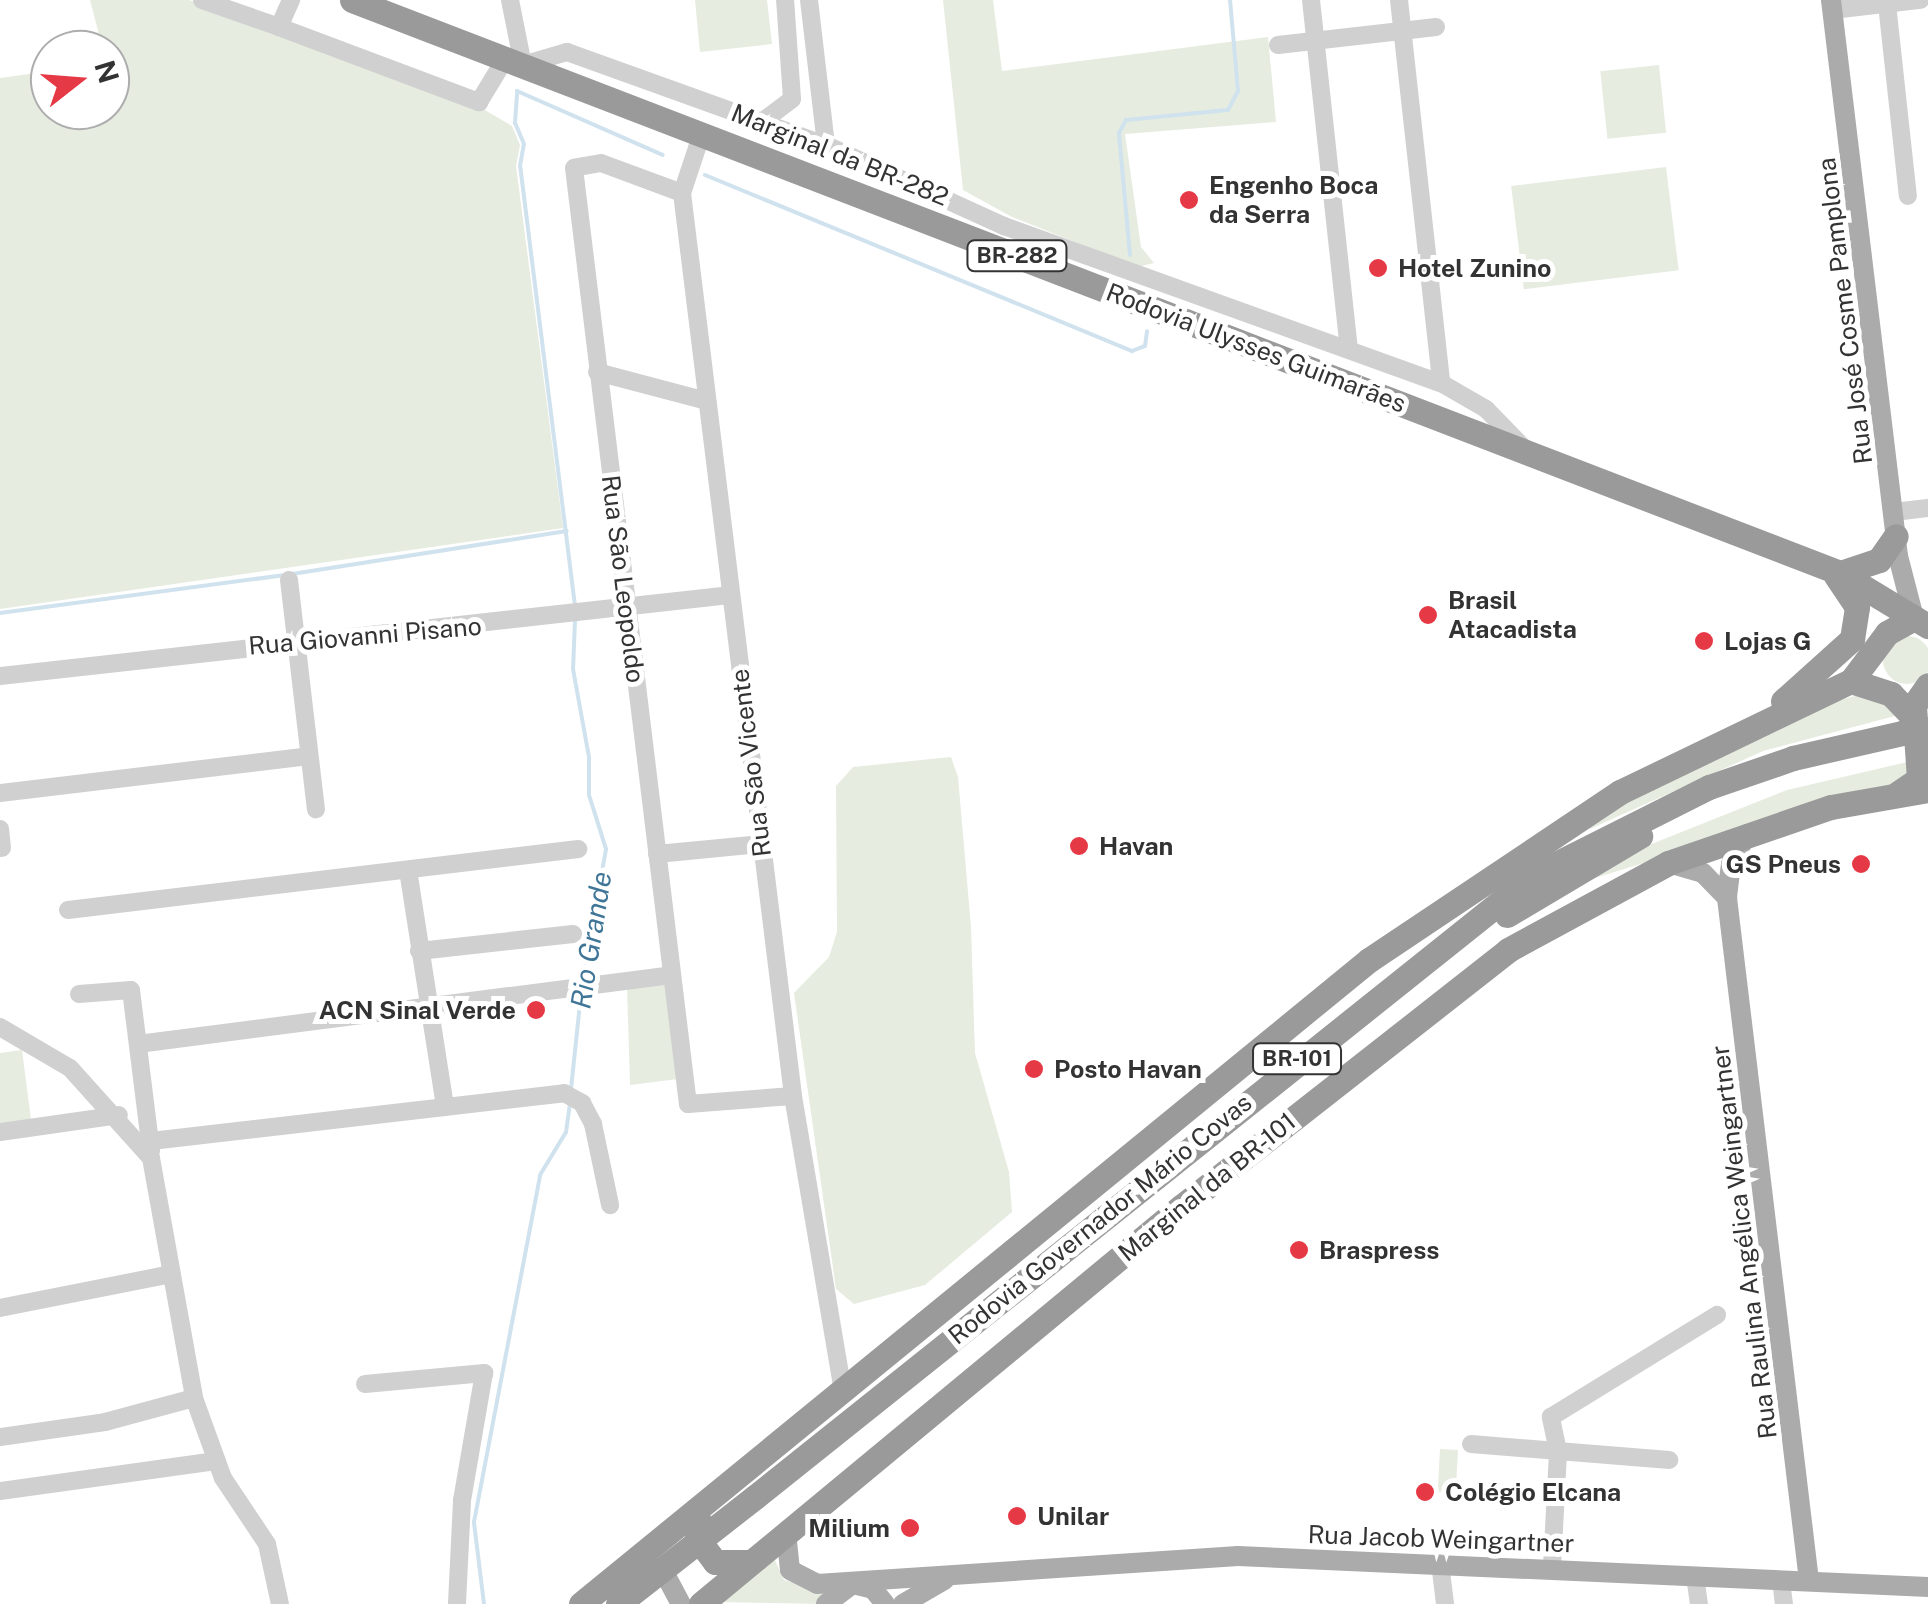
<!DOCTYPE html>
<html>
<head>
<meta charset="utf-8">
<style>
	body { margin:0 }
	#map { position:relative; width:1928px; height:1604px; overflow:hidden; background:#fff; font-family:"Public Sans",sans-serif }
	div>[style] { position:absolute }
	.green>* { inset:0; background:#e6ecdf; transform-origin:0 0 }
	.round { border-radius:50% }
	.stream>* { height:4px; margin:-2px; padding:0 2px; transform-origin:2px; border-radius:2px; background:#cfe2ee }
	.minor>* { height:18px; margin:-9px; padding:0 9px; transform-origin:9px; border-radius:9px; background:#d0d0d0 }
	.major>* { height:20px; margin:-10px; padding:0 10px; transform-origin:10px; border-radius:10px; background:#ababab }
	.highway>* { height:25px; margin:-12.5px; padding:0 12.5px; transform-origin:12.5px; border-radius:12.5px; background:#9a9a9a }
	.highway-bridge>* { height:25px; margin:-12.5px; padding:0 12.5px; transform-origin:12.5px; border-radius:12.5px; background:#9a9a9a }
	.dots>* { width:28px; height:28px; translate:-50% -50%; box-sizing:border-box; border:5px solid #fff; border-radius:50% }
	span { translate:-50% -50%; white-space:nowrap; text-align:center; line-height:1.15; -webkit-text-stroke:10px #fff; paint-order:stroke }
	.shield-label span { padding:2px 8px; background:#fff; border:2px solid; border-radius:8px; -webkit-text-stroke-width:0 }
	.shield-label { font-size:22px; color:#333; font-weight:700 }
	.street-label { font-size:25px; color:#333 }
	.poi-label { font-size:25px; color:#333; font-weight:700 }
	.left { translate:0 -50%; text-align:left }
	.right { translate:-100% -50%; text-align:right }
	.water-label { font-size:28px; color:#3f7597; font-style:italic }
	.north { position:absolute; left:30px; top:30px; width:100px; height:100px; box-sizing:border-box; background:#fff; border:2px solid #adadad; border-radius:50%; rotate:73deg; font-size:28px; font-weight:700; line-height:40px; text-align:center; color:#333 }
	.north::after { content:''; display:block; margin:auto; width:35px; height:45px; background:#e63946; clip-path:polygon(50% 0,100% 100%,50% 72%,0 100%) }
</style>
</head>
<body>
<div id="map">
	<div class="green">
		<div style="clip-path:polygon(90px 0,189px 0,478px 106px,512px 126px,520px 145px,516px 166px,563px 528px,0 609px,0 78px,50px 71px,50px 110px,110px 110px,110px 50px,103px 50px)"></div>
		<div style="clip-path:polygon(695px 0,767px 0,772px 44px,700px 52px)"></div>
		<div style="clip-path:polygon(943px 0,993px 0,1002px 71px,1268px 37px,1276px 122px,1125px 134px,1141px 247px,1154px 263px,1138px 267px,1012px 217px,963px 190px)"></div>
		<div style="left:1659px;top:65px;width:68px;height:59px;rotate:84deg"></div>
		<div style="left:1666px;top:167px;width:104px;height:156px;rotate:83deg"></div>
		<div class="round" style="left:1883px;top:636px;width:48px;height:48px"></div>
		<div style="clip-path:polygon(1873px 691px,1906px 713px,1763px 751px,1590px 829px,1588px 824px,1640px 791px,1800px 711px)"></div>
		<div style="clip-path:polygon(951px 757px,958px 777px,971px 927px,975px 1053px,1009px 1172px,1012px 1212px,925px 1285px,854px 1304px,836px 1289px,794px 993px,829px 957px,837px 932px,836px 786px,853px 767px)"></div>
		<div style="clip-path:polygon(1916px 760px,1916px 779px,1582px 882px,1644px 847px,1787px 790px)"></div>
		<div style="clip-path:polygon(665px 981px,678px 1079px,630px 1085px,627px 986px)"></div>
		<div style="clip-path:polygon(22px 1050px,31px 1120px,0 1124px,0 1053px)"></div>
		<div style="left:1440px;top:1449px;width:18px;height:43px;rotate:3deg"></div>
		<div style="clip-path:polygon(773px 1556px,784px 1580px,826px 1591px,819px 1604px,719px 1602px)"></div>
	</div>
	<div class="stream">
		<div style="left:705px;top:175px;width:462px;rotate:22.4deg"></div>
		<div style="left:1132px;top:351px;width:14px;rotate:-21deg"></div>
		<div style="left:1145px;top:346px;width:15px;rotate:-82deg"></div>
		<div style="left:1130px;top:255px;width:122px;rotate:-95.2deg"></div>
		<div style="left:1119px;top:133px;width:15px;rotate:-62deg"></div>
		<div style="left:1126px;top:120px;width:102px;rotate:-5.6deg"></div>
		<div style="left:1228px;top:110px;width:21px;rotate:-62deg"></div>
		<div style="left:1238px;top:91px;width:91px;rotate:-95deg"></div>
		<div style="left:292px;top:574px;width:278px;rotate:-8.9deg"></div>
		<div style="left:575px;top:606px;width:443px;rotate:-97.1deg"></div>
		<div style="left:520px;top:166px;width:22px;rotate:-80deg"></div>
		<div style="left:524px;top:144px;width:23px;rotate:-113deg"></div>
		<div style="left:515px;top:123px;width:32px;rotate:-86deg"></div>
		<div style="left:517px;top:91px;width:159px;rotate:23.7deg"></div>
		<div style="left:0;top:613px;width:286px;rotate:-7.6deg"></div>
		<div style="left:575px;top:620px;width:49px;rotate:92.3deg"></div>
		<div style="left:573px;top:669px;width:89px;rotate:79.7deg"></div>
		<div style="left:589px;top:757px;width:38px;rotate:90deg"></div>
		<div style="left:589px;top:795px;width:57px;rotate:72.5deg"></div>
		<div style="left:606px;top:849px;width:132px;rotate:100deg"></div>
		<div style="left:571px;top:1089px;width:96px;rotate:-84deg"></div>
		<div style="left:484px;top:1604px;width:83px;rotate:-97deg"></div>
		<div style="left:474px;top:1522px;width:353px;rotate:-79.2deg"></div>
		<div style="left:540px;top:1175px;width:50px;rotate:-58.8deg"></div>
		<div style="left:566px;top:1132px;width:29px;rotate:-82deg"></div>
	</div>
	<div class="minor">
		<div style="left:202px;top:0;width:82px;rotate:19.3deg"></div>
		<div style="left:279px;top:27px;width:30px;rotate:-66deg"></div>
		<div style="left:510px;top:0;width:66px;rotate:78.7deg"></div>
		<div style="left:523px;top:65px;width:46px;rotate:-16.5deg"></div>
		<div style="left:567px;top:52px;width:275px;rotate:19.8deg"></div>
		<div style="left:826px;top:145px;width:196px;rotate:24.5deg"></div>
		<div style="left:1004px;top:226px;width:464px;rotate:19.8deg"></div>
		<div style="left:1441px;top:383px;width:52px;rotate:30deg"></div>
		<div style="left:1486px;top:409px;width:53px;rotate:45.8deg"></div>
		<div style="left:809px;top:0;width:146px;rotate:83.3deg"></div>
		<div style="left:1311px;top:0;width:349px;rotate:83.8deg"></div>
		<div style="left:1399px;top:0;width:385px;rotate:83.7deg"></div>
		<div style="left:1887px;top:4px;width:193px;rotate:83.8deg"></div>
		<div style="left:1832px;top:10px;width:89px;rotate:-6.5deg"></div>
		<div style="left:279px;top:27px;width:214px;rotate:20.6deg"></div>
		<div style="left:479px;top:102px;width:50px;rotate:-58.8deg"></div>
		<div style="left:1278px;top:45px;width:159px;rotate:-6.5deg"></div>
		<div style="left:763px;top:121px;width:36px;rotate:-37deg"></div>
		<div style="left:792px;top:99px;width:99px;rotate:-94deg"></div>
		<div style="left:701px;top:136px;width:60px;rotate:108.4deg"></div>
		<div style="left:682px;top:193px;width:910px;rotate:82.99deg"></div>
		<div style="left:793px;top:1096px;width:299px;rotate:80.4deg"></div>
		<div style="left:682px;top:193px;width:86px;rotate:-159.7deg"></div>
		<div style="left:601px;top:163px;width:27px;rotate:170deg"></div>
		<div style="left:574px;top:168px;width:943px;rotate:83.06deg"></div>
		<div style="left:688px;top:1104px;width:105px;rotate:-4.4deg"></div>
		<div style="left:597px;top:372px;width:114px;rotate:14.8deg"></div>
		<div style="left:1894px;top:512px;width:34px;rotate:-7deg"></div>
		<div style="left:289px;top:580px;width:231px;rotate:83.3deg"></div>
		<div style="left:0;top:676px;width:734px;rotate:-6.33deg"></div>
		<div style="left:0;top:793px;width:311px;rotate:-6.8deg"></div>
		<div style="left:0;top:829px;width:19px;rotate:84deg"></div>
		<div style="left:657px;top:854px;width:103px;rotate:-5.5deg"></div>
		<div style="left:408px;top:870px;width:240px;rotate:81.1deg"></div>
		<div style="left:68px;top:910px;width:514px;rotate:-6.82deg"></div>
		<div style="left:419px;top:951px;width:155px;rotate:-6.3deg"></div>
		<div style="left:79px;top:994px;width:52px;rotate:-4.4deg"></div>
		<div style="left:131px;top:990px;width:162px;rotate:82.9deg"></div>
		<div style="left:0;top:1027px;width:81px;rotate:30.4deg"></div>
		<div style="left:70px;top:1068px;width:121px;rotate:48deg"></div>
		<div style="left:151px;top:1158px;width:244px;rotate:79.8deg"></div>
		<div style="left:194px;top:1398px;width:85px;rotate:70.1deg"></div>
		<div style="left:223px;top:1478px;width:79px;rotate:56.3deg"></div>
		<div style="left:267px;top:1544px;width:61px;rotate:77.8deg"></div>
		<div style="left:138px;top:1044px;width:538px;rotate:-7.36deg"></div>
		<div style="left:0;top:1132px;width:120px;rotate:-8.1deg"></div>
		<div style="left:151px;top:1141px;width:416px;rotate:-6.6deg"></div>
		<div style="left:564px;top:1093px;width:21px;rotate:29deg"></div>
		<div style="left:582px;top:1103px;width:24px;rotate:62deg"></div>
		<div style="left:593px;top:1124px;width:83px;rotate:78.1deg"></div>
		<div style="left:0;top:1308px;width:174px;rotate:-11.2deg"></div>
		<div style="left:365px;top:1384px;width:120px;rotate:-5.3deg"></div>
		<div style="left:484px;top:1373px;width:130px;rotate:99.8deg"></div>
		<div style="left:462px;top:1501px;width:103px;rotate:92.8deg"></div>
		<div style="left:0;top:1437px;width:106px;rotate:-8.1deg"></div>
		<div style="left:105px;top:1422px;width:92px;rotate:-15.1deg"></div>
		<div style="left:1471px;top:1444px;width:199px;rotate:4.6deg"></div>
		<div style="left:0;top:1491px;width:218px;rotate:-7.9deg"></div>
		<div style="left:1440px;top:1563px;width:41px;rotate:83deg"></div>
		<div style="left:1552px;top:1567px;width:116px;rotate:-87deg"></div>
		<div style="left:1558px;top:1451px;width:35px;rotate:-102deg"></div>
		<div style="left:1551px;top:1417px;width:195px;rotate:-31.6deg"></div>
		<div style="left:1695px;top:1576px;width:28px;rotate:82deg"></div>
		<div style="left:1781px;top:1580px;width:24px;rotate:83deg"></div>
	</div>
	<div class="major">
		<div style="left:1831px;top:0;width:560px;rotate:83.13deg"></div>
		<div style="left:1898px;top:556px;width:64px;rotate:75.5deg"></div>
		<div style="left:1747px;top:834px;width:34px;rotate:118deg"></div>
		<div style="left:1731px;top:864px;width:34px;rotate:97deg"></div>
		<div style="left:1727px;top:898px;width:688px;rotate:83.15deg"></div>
		<div style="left:1668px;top:863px;width:36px;rotate:16deg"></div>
		<div style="left:1703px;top:873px;width:35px;rotate:46deg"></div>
		<div style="left:786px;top:1532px;width:38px;rotate:84deg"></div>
		<div style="left:790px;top:1570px;width:30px;rotate:27deg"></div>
		<div style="left:817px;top:1584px;width:422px;rotate:-3.8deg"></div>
		<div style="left:1238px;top:1556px;width:691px;rotate:2.57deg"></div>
		<div style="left:649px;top:1566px;width:20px;rotate:30deg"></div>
		<div style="left:666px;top:1576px;width:32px;rotate:62deg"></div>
		<div style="left:826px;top:1604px;width:34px;rotate:-37deg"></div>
		<div style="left:853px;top:1584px;width:21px;rotate:14deg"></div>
		<div style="left:873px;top:1589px;width:19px;rotate:51deg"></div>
		<div style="left:903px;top:1604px;width:48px;rotate:-30.3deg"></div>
	</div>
	<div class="highway">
		<div style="left:352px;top:0;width:1595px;rotate:21.06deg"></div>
		<div style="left:1840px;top:573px;width:103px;rotate:31.1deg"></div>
		<div style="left:1840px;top:573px;width:41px;rotate:-18.4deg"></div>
		<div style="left:1879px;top:560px;width:29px;rotate:-55deg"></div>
		<div style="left:1851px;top:681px;width:42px;rotate:18deg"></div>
		<div style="left:1891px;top:694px;width:33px;rotate:46deg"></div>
		<div style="left:1783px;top:701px;width:93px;rotate:-41.9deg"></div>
		<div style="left:1852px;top:639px;width:32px;rotate:-81deg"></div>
		<div style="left:1857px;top:607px;width:37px;rotate:-124deg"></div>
		<div style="left:1898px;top:793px;width:25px;rotate:-34deg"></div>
		<div style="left:1919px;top:779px;width:74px;rotate:-93.9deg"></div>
		<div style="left:1914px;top:705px;width:24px;rotate:-55deg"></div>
		<div style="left:1507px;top:915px;width:155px;rotate:-30.7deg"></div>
		<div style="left:755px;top:1497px;width:997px;rotate:-38.61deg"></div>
		<div style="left:1534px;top:875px;width:196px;rotate:-26.7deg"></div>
		<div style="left:1709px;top:787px;width:89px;rotate:-19deg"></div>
		<div style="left:1793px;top:758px;width:112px;rotate:-12.9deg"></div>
		<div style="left:699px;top:1521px;width:17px;rotate:97deg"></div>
		<div style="left:697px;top:1538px;width:30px;rotate:53deg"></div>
		<div style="left:715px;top:1562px;width:35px"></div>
		<div style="left:581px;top:1604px;width:1018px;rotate:-39.26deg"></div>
		<div style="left:1369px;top:960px;width:302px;rotate:-33.8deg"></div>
		<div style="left:1620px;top:792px;width:256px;rotate:-25.7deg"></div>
		<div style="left:1851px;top:681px;width:60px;rotate:-53.1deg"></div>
		<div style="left:1887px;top:633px;width:31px;rotate:-29deg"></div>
		<div style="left:701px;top:1604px;width:624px;rotate:-39.61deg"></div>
		<div style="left:1182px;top:1206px;width:415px;rotate:-38.1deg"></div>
		<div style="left:1508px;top:950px;width:182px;rotate:-28.5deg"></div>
		<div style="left:1668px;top:863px;width:172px;rotate:-19deg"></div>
		<div style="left:1831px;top:807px;width:98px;rotate:-9.9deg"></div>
	</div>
	<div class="highway-bridge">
		<div style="left:1902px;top:733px;width:26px;rotate:-9deg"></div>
		<div style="left:618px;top:1604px;width:174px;rotate:-38deg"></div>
	</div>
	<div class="dots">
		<div style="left:1189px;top:200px;background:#e63946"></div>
		<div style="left:1378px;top:268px;background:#e63946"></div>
		<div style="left:1428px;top:615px;background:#e63946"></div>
		<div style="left:1704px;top:641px;background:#e63946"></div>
		<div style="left:1079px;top:846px;background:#e63946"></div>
		<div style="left:1861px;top:864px;background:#e63946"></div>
		<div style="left:536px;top:1010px;background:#e63946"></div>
		<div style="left:1034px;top:1069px;background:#e63946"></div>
		<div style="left:1299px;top:1250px;background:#e63946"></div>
		<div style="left:1425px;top:1492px;background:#e63946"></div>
		<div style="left:1017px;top:1516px;background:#e63946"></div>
		<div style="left:910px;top:1528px;background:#e63946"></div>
	</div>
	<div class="shield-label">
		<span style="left:1017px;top:256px">BR-282</span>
		<span style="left:1297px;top:1059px">BR-101</span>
	</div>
	<div class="street-label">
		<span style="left:840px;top:155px;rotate:22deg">Marginal da BR-282</span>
		<span style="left:1845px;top:311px;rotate:-97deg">Rua José Cosme Pamplona</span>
		<span style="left:1256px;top:348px;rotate:21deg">Rodovia Ulysses Guimarães</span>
		<span style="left:623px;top:579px;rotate:83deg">Rua São Leopoldo</span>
		<span style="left:365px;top:636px;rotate:-5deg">Rua Giovanni Pisano</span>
		<span style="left:751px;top:763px;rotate:-97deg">Rua São Vicente</span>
		<span style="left:1207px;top:1187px;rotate:-39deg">Marginal da BR-101</span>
		<span style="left:1100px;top:1219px;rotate:-39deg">Rodovia Governador Mário Covas</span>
		<span style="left:1744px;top:1242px;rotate:-97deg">Rua Raulina Angélica Weingartner</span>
		<span style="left:1441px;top:1539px;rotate:2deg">Rua Jacob Weingartner</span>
	</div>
	<div class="poi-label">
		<span class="left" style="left:1209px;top:200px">Engenho Boca<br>da Serra</span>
		<span class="left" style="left:1398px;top:268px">Hotel Zunino</span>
		<span class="left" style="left:1448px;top:615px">Brasil<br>Atacadista</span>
		<span class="left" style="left:1724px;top:641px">Lojas G</span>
		<span class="left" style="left:1099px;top:846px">Havan</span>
		<span class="right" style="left:1841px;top:864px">GS Pneus</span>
		<span class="right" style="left:516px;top:1010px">ACN Sinal Verde</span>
		<span class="left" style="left:1054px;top:1069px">Posto Havan</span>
		<span class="left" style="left:1319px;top:1250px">Braspress</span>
		<span class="left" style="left:1445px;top:1492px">Colégio Elcana</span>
		<span class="left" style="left:1037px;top:1516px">Unilar</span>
		<span class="right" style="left:890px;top:1528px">Milium</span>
	</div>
	<div class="water-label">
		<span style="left:591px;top:940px;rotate:-81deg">Rio Grande</span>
	</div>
	<div class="north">N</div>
</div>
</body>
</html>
